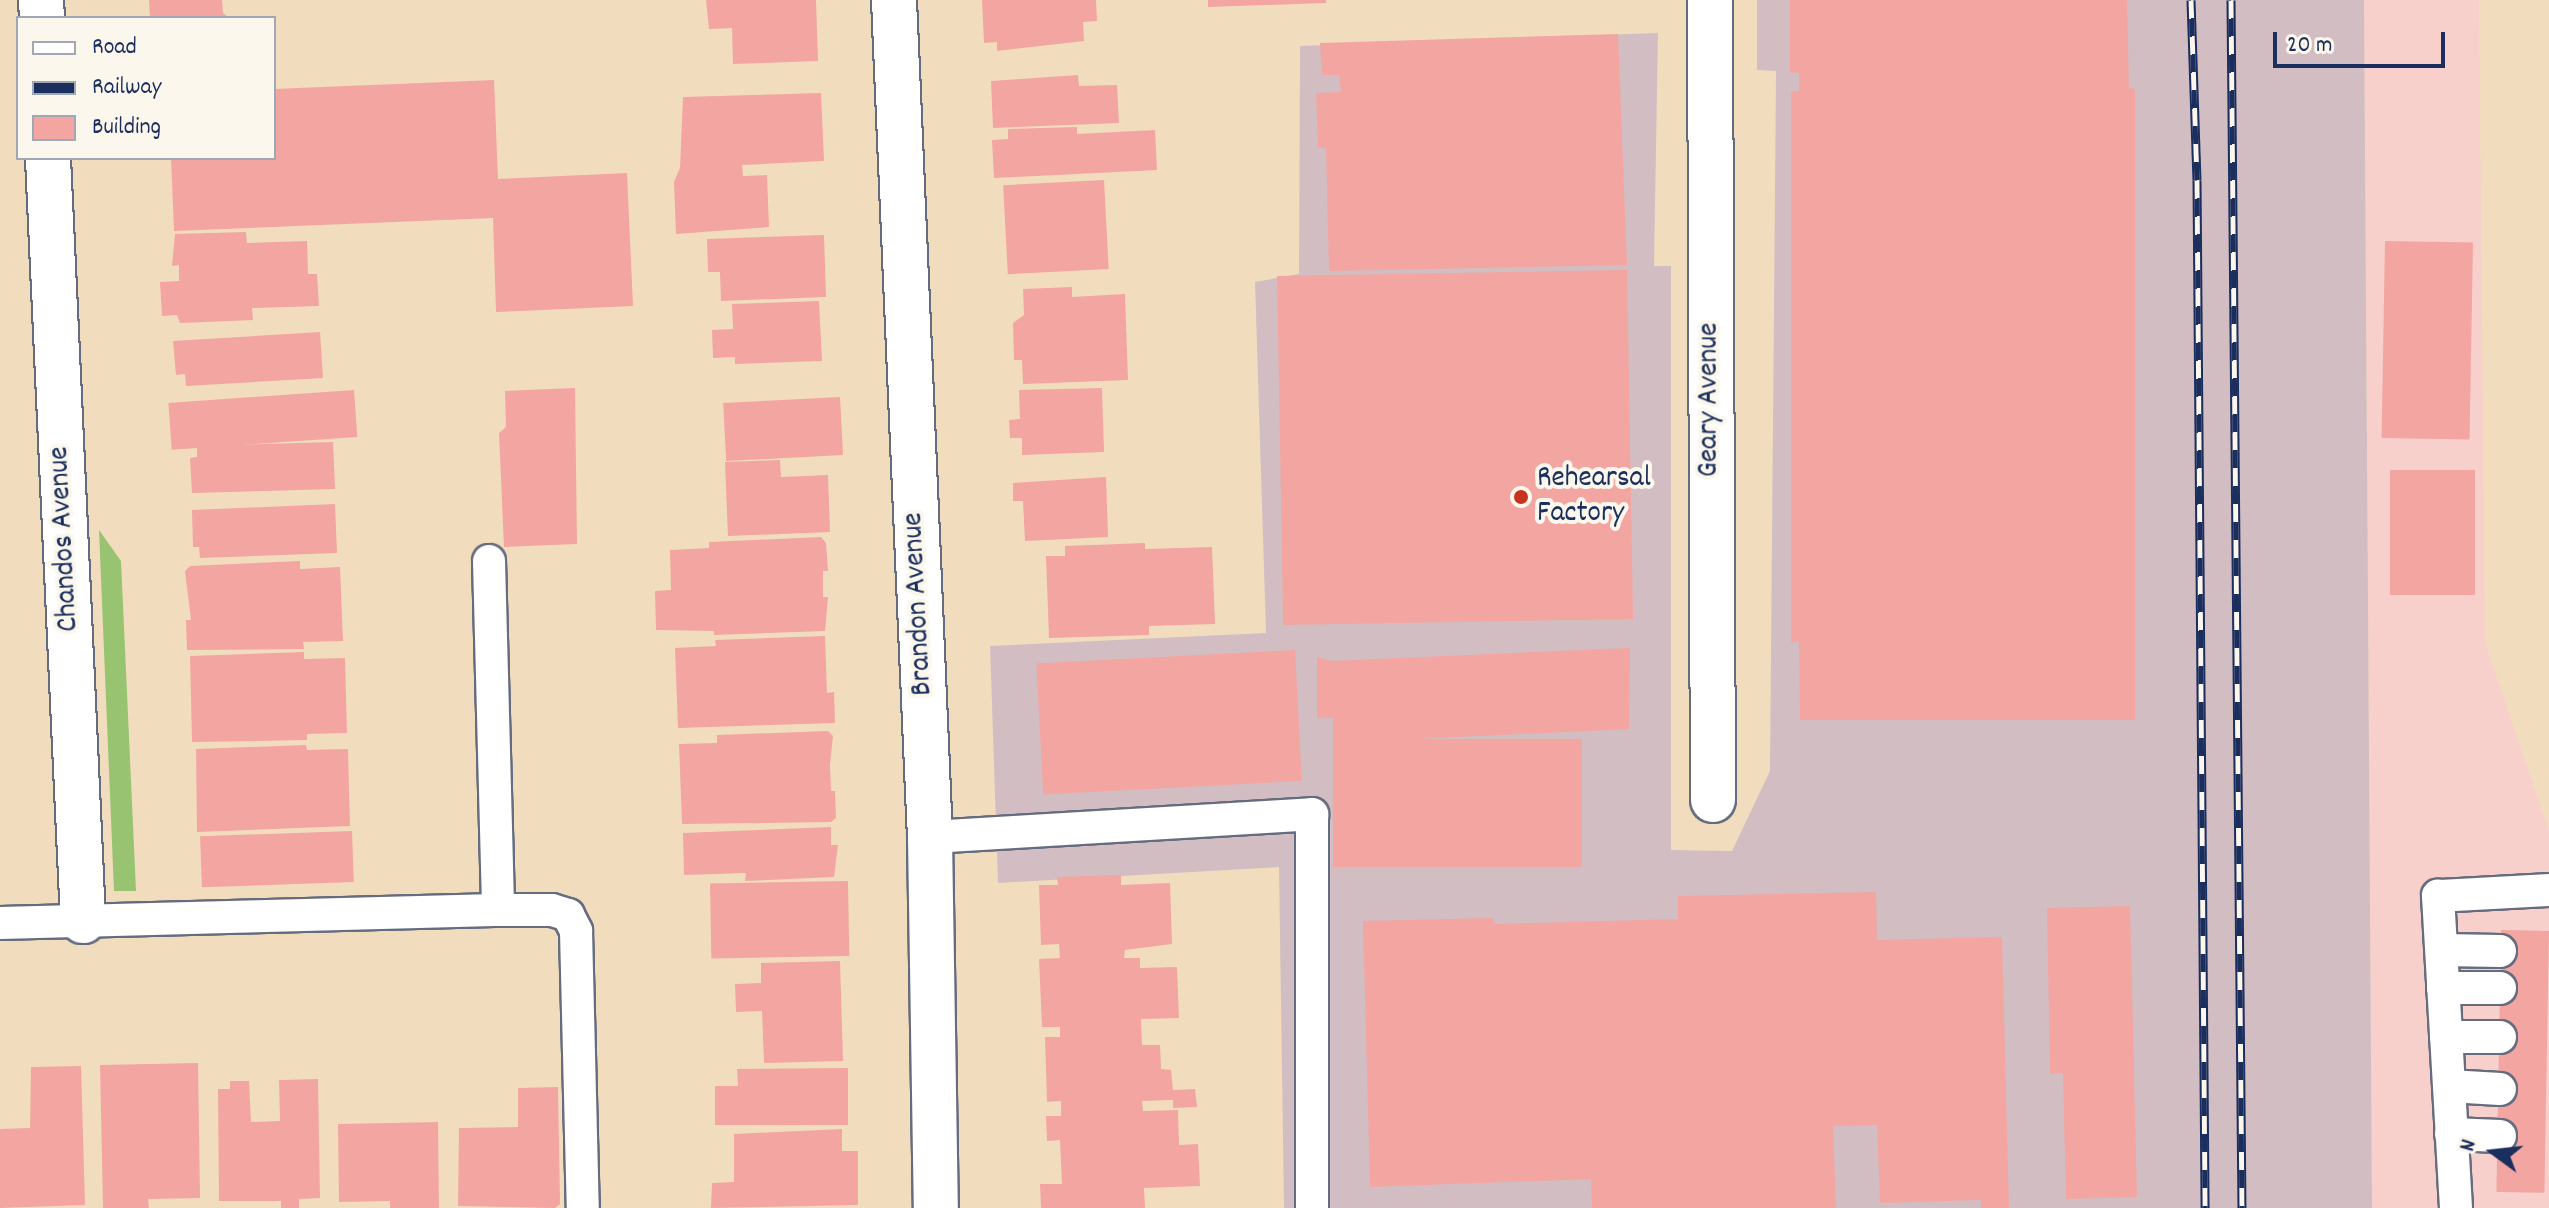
<!DOCTYPE html>
<html>
<head>
<meta charset="utf-8">
<style>
	body { margin:0 }
	#map { position:relative; width:2549px; height:1208px; overflow:hidden; background:#f1ddbd; font-family:Dekko,sans-serif }
	div>[style] { position:absolute }
	.built>* { inset:0; background:#f7d0cb }
	.industrial>* { inset:0; background:#d2bec2 }
	.green>* { inset:0; background:#98c371 }
	.building>* { inset:0; background:#f3a5a1; transform-origin:0 0 }
	.roads { filter:drop-shadow(2px 0 #666c7f) drop-shadow(-2px 0 #666c7f) drop-shadow(0 2px #666c7f) drop-shadow(0 -2px #666c7f) }
	.service>* { height:32px; margin:-16px; padding:0 16px; transform-origin:16px; border-radius:16px; background:#fff }
	.minor>* { height:44px; margin:-22px; padding:0 22px; transform-origin:22px; border-radius:22px; background:#fff }
	.rail>* { height:9px; margin-top:-4.5px; transform-origin:0; background:repeating-linear-gradient(90deg,#fbf7ec 0 18px,#1b2f5e 0 36px); box-sizing:border-box; border-block:2px solid #1b2f5e }
	.dots>* { width:22px; height:22px; translate:-50% -50%; box-sizing:border-box; border:4px solid #fbf7ec; border-radius:50% }
	span { translate:-50% -50%; white-space:nowrap; text-align:center; line-height:1.15; -webkit-text-stroke:8px #fbf7ec; paint-order:stroke }
	.street-label { font-size:30px; color:#1b2f5e }
	.poi-label { font-size:30px; color:#1b2f5e }
	.left { translate:0 -50%; text-align:left }
	.legend { position:absolute; left:16px; top:16px; width:260px; height:144px; box-sizing:border-box; background:#fbf7ec; border:2px solid #a1a7b3; margin:0; padding:10px 14px; list-style:none; font-size:24px; color:#1b2f5e }
	.legend li { display:flex; align-items:center; gap:16px; height:40px }
	.legend b { width:40px; border:2px solid #a1a7b3 }
	.north { position:absolute; left:2453px; top:1112px; width:80px; height:80px; -webkit-text-stroke:6px #fbf7ec; paint-order:stroke; rotate:285deg; font-size:22px; font-weight:700; line-height:32px; text-align:center; color:#1b2f5e }
	.north::after { content:''; display:block; margin:auto; width:28px; height:36px; background:#1b2f5e; clip-path:polygon(50% 0,100% 100%,50% 72%,0 100%) }
	.scale { position:absolute; left:2273px; top:32px; width:172px; height:36px; box-sizing:border-box; border:4px solid #1b2f5e; border-top:0; padding-left:10px; font-size:24px; line-height:28px; white-space:nowrap; color:#1b2f5e; -webkit-text-stroke:6px #fbf7ec; paint-order:stroke }
</style>
</head>
<body>
<div id="map">
	<div class="built">
		<div style="clip-path:polygon(2364px 0,2479px 0,2485px 643px,2549px 831px,2549px 1208px,2372px 1208px)"></div>
	</div>
	<div class="industrial">
		<div style="clip-path:polygon(1757px 0,2364px 0,2372px 1208px,1284px 1208px,1279px 867px,998px 883px,990px 646px,1266px 633px,1255px 282px,1299px 274px,1300px 46px,1658px 33px,1654px 266px,1671px 266px,1671px 850px,1732px 851px,1770px 771px,1776px 71px,1757px 70px)"></div>
	</div>
	<div class="green">
		<div style="clip-path:polygon(99px 530px,121px 561px,136px 891px,114px 891px)"></div>
	</div>
	<div class="building">
		<div style="clip-path:polygon(149px 0,222px 0,223px 13px,229px 18px,150px 18px)"></div>
		<div style="clip-path:polygon(706px 0,816px 0,818px 61px,733px 64px,732px 28px,709px 29px)"></div>
		<div style="clip-path:polygon(982px 0,1096px 0,1097px 21px,1083px 22px,1084px 41px,997px 51px,997px 42px,984px 43px)"></div>
		<div style="clip-path:polygon(1208px 0,1326px 0,1326px 3px,1208px 7px)"></div>
		<div style="clip-path:polygon(1790px 0,2127px 0,2129px 88px,2135px 89px,2135px 720px,1800px 720px,1799px 642px,1791px 642px,1791px 91px,1799px 91px,1799px 73px,1790px 72px)"></div>
		<div style="clip-path:polygon(1618px 34px,1627px 265px,1329px 271px,1326px 148px,1318px 148px,1316px 93px,1341px 92px,1339px 75px,1322px 75px,1320px 43px)"></div>
		<div style="clip-path:polygon(1078px 75px,1079px 86px,1117px 85px,1119px 123px,993px 128px,991px 81px)"></div>
		<div style="clip-path:polygon(494px 80px,498px 179px,627px 173px,633px 306px,496px 312px,493px 218px,174px 231px,171px 158px,274px 158px,274px 89px)"></div>
		<div style="clip-path:polygon(821px 93px,824px 161px,742px 165px,743px 176px,767px 175px,769px 227px,676px 234px,674px 182px,680px 168px,683px 97px)"></div>
		<div style="clip-path:polygon(1077px 127px,1077px 134px,1155px 130px,1157px 170px,994px 178px,992px 140px,1008px 139px,1008px 129px)"></div>
		<div style="left:1104px;top:180px;width:89px;height:101px;rotate:87deg"></div>
		<div style="clip-path:polygon(246px 232px,247px 243px,307px 241px,308px 274px,317px 274px,319px 306px,252px 308px,253px 320px,180px 323px,177px 315px,162px 316px,160px 282px,179px 281px,179px 265px,172px 266px,175px 234px)"></div>
		<div style="clip-path:polygon(824px 235px,826px 297px,721px 301px,720px 272px,708px 272px,707px 239px)"></div>
		<div style="left:2385px;top:241px;width:88px;height:197px;rotate:1deg"></div>
		<div style="left:1627px;top:270px;width:349px;height:350px;rotate:89deg"></div>
		<div style="clip-path:polygon(1072px 287px,1072px 297px,1125px 294px,1128px 380px,1023px 384px,1022px 360px,1014px 360px,1013px 323px,1024px 315px,1023px 289px)"></div>
		<div style="clip-path:polygon(819px 301px,822px 361px,735px 364px,735px 357px,713px 358px,712px 330px,733px 329px,732px 304px)"></div>
		<div style="clip-path:polygon(320px 332px,323px 378px,186px 386px,185px 374px,176px 375px,173px 341px)"></div>
		<div style="clip-path:polygon(575px 388px,577px 544px,504px 547px,499px 433px,506px 427px,505px 391px)"></div>
		<div style="clip-path:polygon(1102px 388px,1104px 452px,1022px 455px,1022px 438px,1010px 438px,1009px 420px,1020px 419px,1019px 390px)"></div>
		<div style="left:354px;top:390px;width:47px;height:186px;rotate:86deg"></div>
		<div style="left:840px;top:397px;width:58px;height:117px;rotate:87deg"></div>
		<div style="clip-path:polygon(333px 442px,335px 489px,192px 493px,190px 458px,197px 457px,197px 446px)"></div>
		<div style="clip-path:polygon(780px 460px,781px 477px,828px 475px,830px 532px,728px 536px,725px 462px)"></div>
		<div style="left:2390px;top:470px;width:85px;height:125px"></div>
		<div style="clip-path:polygon(1106px 477px,1108px 537px,1025px 541px,1023px 501px,1013px 501px,1013px 483px)"></div>
		<div style="clip-path:polygon(335px 504px,337px 553px,200px 558px,199px 547px,193px 547px,192px 510px)"></div>
		<div style="clip-path:polygon(821px 537px,826px 543px,828px 571px,823px 571px,823px 597px,828px 597px,825px 631px,714px 635px,714px 631px,656px 630px,655px 591px,671px 590px,670px 550px,709px 548px,709px 542px)"></div>
		<div style="clip-path:polygon(1145px 543px,1145px 549px,1212px 547px,1215px 624px,1149px 626px,1149px 635px,1049px 638px,1046px 556px,1065px 556px,1065px 546px)"></div>
		<div style="clip-path:polygon(300px 561px,300px 569px,340px 567px,343px 641px,303px 642px,304px 649px,187px 650px,186px 620px,191px 620px,185px 571px,190px 566px)"></div>
		<div style="clip-path:polygon(825px 636px,827px 693px,834px 692px,835px 723px,678px 728px,675px 648px,716px 646px,715px 640px)"></div>
		<div style="clip-path:polygon(1630px 648px,1629px 729px,1333px 743px,1333px 718px,1317px 718px,1317px 657px,1332px 661px)"></div>
		<div style="left:1295px;top:650px;width:131px;height:259px;rotate:87deg"></div>
		<div style="clip-path:polygon(304px 652px,304px 659px,345px 658px,347px 733px,307px 734px,307px 740px,192px 742px,190px 656px)"></div>
		<div style="clip-path:polygon(828px 731px,833px 736px,830px 764px,831px 791px,835px 791px,836px 818px,831px 822px,682px 824px,679px 744px,717px 743px,717px 735px)"></div>
		<div style="left:1582px;top:739px;width:128px;height:249px;rotate:90deg"></div>
		<div style="clip-path:polygon(306px 745px,307px 750px,348px 749px,350px 826px,197px 832px,196px 749px)"></div>
		<div style="clip-path:polygon(831px 827px,831px 845px,838px 845px,834px 877px,745px 881px,746px 873px,684px 875px,683px 833px)"></div>
		<div style="left:352px;top:831px;width:51px;height:152px;rotate:88deg"></div>
		<div style="clip-path:polygon(1121px 875px,1121px 885px,1170px 883px,1172px 944px,1125px 950px,1124px 958px,1140px 958px,1140px 968px,1177px 967px,1179px 1018px,1141px 1019px,1142px 1045px,1160px 1045px,1161px 1069px,1171px 1070px,1173px 1090px,1195px 1089px,1197px 1107px,1173px 1108px,1173px 1100px,1142px 1101px,1143px 1111px,1178px 1110px,1179px 1145px,1198px 1144px,1200px 1186px,1144px 1188px,1145px 1208px,1041px 1208px,1040px 1184px,1062px 1184px,1060px 1140px,1047px 1141px,1046px 1116px,1061px 1116px,1061px 1101px,1047px 1102px,1045px 1037px,1060px 1037px,1060px 1027px,1042px 1027px,1039px 959px,1060px 958px,1059px 944px,1041px 945px,1039px 885px,1058px 885px,1057px 877px)"></div>
		<div style="left:848px;top:881px;width:75px;height:138px;rotate:89deg"></div>
		<div style="clip-path:polygon(1876px 892px,1877px 940px,2002px 937px,2009px 1208px,1981px 1208px,1981px 1200px,1880px 1203px,1877px 1125px,1833px 1126px,1836px 1208px,1592px 1208px,1591px 1179px,1370px 1187px,1363px 921px,1493px 918px,1494px 924px,1678px 919px,1678px 896px)"></div>
		<div style="clip-path:polygon(2130px 906px,2137px 1197px,2066px 1199px,2063px 1073px,2050px 1074px,2047px 908px)"></div>
		<div style="left:2501px;top:930px;width:48px;height:262px;rotate:1deg"></div>
		<div style="clip-path:polygon(840px 961px,843px 1061px,764px 1063px,762px 1011px,736px 1012px,735px 984px,761px 983px,761px 963px)"></div>
		<div style="clip-path:polygon(198px 1063px,200px 1198px,148px 1199px,149px 1208px,103px 1208px,100px 1065px)"></div>
		<div style="clip-path:polygon(81px 1066px,85px 1205px,0 1208px,0 1129px,30px 1128px,31px 1067px)"></div>
		<div style="clip-path:polygon(848px 1068px,848px 1125px,715px 1125px,715px 1086px,738px 1086px,737px 1069px)"></div>
		<div style="clip-path:polygon(318px 1079px,320px 1198px,299px 1199px,299px 1208px,281px 1208px,281px 1201px,219px 1201px,218px 1089px,230px 1089px,230px 1081px,249px 1081px,251px 1122px,280px 1121px,279px 1080px)"></div>
		<div style="clip-path:polygon(558px 1087px,560px 1204px,555px 1208px,458px 1206px,459px 1128px,518px 1127px,518px 1088px)"></div>
		<div style="clip-path:polygon(438px 1122px,439px 1208px,390px 1208px,390px 1201px,339px 1202px,338px 1124px)"></div>
		<div style="clip-path:polygon(842px 1129px,842px 1151px,858px 1151px,858px 1205px,711px 1208px,712px 1183px,734px 1182px,734px 1134px)"></div>
	</div>
	<div class="roads">
		<div class="service">
			<div style="left:489px;top:561px;width:349px;rotate:88.5deg"></div>
			<div style="left:930px;top:837px;width:383px;rotate:-3.4deg"></div>
			<div style="left:1312px;top:814px;width:394px;rotate:90deg"></div>
			<div style="left:0;top:923px;width:498px;rotate:-1.5deg"></div>
			<div style="left:498px;top:910px;width:54px"></div>
			<div style="left:552px;top:910px;width:17px;rotate:17deg"></div>
			<div style="left:568px;top:915px;width:18px;rotate:63deg"></div>
			<div style="left:576px;top:931px;width:277px;rotate:88.6deg"></div>
			<div style="left:2442px;top:950px;width:58px;rotate:1deg"></div>
			<div style="left:2443px;top:988px;width:57px"></div>
			<div style="left:2446px;top:1037px;width:54px"></div>
			<div style="left:2449px;top:1086px;width:51px;rotate:3.4deg"></div>
			<div style="left:2451px;top:1134px;width:49px;rotate:2.3deg"></div>
			<div style="left:2456px;top:1208px;width:313px;rotate:-93.3deg"></div>
			<div style="left:2438px;top:896px;width:111px;rotate:-3.1deg"></div>
		</div>
		<div class="minor">
			<div style="left:41px;top:0;width:18px;rotate:87deg"></div>
			<div style="left:894px;top:0;width:838px;rotate:87.54deg"></div>
			<div style="left:930px;top:837px;width:371px;rotate:89.1deg"></div>
			<div style="left:1710px;top:0;width:800px;rotate:89.79deg"></div>
			<div style="left:48px;top:158px;width:764px;rotate:87.37deg"></div>
		</div>
	</div>
	<div class="rail">
		<div style="left:2191px;top:0;width:180px;rotate:88.1deg"></div>
		<div style="left:2197px;top:180px;width:1028px;rotate:89.55deg"></div>
		<div style="left:2231px;top:0;width:1208px;rotate:89.48deg"></div>
	</div>
	<div class="dots">
		<div style="left:1521px;top:497px;background:#c8321e"></div>
	</div>
	<div class="street-label">
		<span style="left:1711px;top:400px;rotate:-90deg">Geary Avenue</span>
		<span style="left:66px;top:539px;rotate:-93deg">Chandos Avenue</span>
		<span style="left:920px;top:604px;rotate:-93deg">Brandon Avenue</span>
	</div>
	<div class="poi-label">
		<span class="left" style="left:1537px;top:497px">Rehearsal<br>Factory</span>
	</div>
	<ul class="legend">
	<li><b style="height:10px;background:#fff"></b>Road</li>
	<li><b style="height:10px;background:#1b2f5e"></b>Railway</li>
	<li><b style="height:22px;background:#f3a5a1"></b>Building</li>
	</ul>
	<div class="north">N</div>
	<div class="scale">20 m</div>
</div>
</body>
</html>
